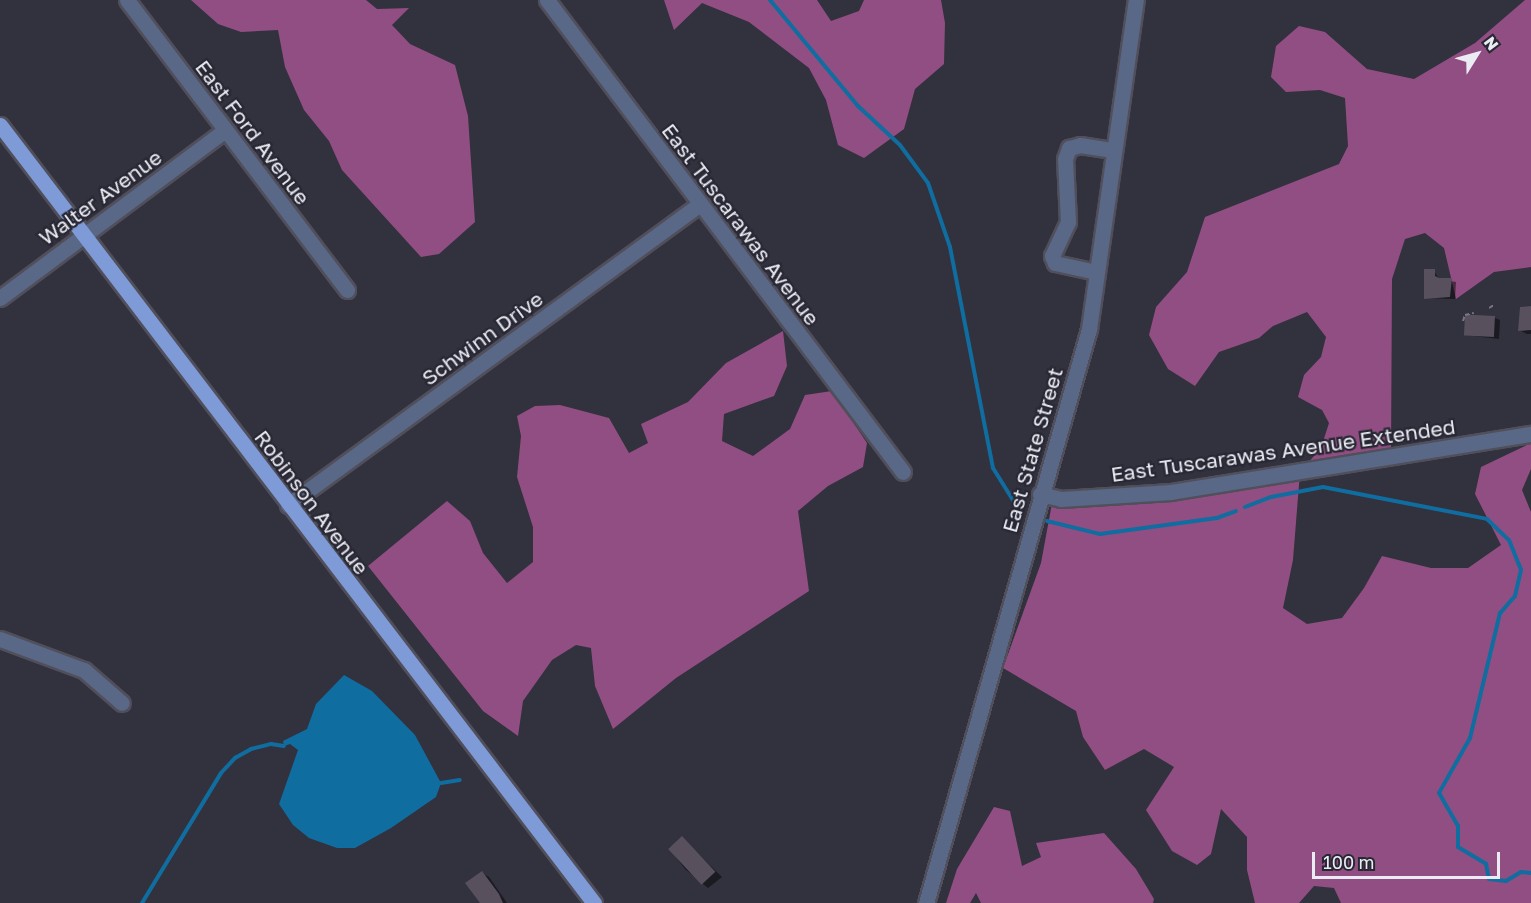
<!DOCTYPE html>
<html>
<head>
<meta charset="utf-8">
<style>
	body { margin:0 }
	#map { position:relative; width:1531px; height:903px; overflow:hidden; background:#32313e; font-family:"Golos Text",sans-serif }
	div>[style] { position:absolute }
	.forest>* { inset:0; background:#914e82 }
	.water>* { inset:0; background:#106da0 }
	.shadow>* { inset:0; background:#0007 }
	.stream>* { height:4px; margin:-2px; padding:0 2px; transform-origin:2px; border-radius:2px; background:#106da0 }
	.building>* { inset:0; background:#58505d; transform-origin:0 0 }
	.path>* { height:2px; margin-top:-1px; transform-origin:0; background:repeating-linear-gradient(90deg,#787782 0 4.5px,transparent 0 7.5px) }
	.roads { filter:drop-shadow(2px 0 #504f5b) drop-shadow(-2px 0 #504f5b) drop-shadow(0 2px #504f5b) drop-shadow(0 -2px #504f5b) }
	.minor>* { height:15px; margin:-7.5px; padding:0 7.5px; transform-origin:7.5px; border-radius:7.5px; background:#596886 }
	.major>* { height:15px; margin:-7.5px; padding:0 7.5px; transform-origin:7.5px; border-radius:7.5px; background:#7e9ad7 }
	span { translate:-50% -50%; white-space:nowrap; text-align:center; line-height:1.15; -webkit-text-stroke:4.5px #282734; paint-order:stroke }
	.street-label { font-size:21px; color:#ebebf3 }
	.north { position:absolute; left:1447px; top:24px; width:60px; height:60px; -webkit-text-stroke:4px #282734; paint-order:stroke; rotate:53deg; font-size:16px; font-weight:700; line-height:24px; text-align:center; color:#ebebf3 }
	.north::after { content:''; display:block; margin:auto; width:21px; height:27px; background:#ebebf3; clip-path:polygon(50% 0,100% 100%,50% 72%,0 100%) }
	.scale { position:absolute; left:1312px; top:852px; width:188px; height:27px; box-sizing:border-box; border:3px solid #ebebf3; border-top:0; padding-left:8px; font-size:18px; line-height:21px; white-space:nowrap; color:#ebebf3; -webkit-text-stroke:4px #282734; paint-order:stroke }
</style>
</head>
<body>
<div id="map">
	<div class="forest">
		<div style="clip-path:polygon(191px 0,366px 0,377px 9px,409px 8px,392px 25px,410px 44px,455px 65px,468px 116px,475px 222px,439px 254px,421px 257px,342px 170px,329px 141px,304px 110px,285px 67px,278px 30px,241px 32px,218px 24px)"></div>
		<div style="clip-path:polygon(664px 0,817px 0,831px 21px,859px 11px,864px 0,941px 0,945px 23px,944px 64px,915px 89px,904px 129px,864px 158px,838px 145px,826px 100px,809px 68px,749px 22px,702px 3px,674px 30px)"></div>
		<div style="clip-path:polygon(1525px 0,1531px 0,1531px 267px,1494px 272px,1456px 299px,1444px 248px,1425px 233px,1405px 239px,1392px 279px,1391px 458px,1300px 472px,1293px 560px,1283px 608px,1307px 624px,1342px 618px,1364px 588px,1382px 556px,1431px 568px,1468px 568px,1501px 545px,1475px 494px,1481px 467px,1531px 443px,1531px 469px,1522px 490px,1531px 512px,1531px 903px,1341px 903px,1334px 888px,1314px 886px,1299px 903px,1255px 903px,1247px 870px,1247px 837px,1221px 809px,1211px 854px,1197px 865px,1172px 851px,1146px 810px,1174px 767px,1144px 749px,1105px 770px,1083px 737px,1076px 711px,1003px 668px,1041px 563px,1053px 498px,1300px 472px,1321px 448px,1329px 423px,1322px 410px,1298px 397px,1304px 375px,1321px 357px,1326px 337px,1307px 312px,1273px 326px,1259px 338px,1219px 352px,1195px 386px,1168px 369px,1149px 335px,1156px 307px,1187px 272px,1205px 217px,1339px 164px,1348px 146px,1345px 98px,1320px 90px,1286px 92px,1271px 77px,1276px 46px,1299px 26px,1325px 32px,1367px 69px,1414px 79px,1475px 43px)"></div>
		<div style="clip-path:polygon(783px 331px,787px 366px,774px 396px,724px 414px,722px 441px,753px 456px,790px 429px,805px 395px,832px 391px,867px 443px,863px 467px,828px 486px,798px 511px,809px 591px,676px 678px,613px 729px,595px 686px,591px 648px,576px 645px,552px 660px,523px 701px,518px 736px,483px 711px,368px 566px,447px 501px,470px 521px,483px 553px,507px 583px,533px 562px,533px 527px,517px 477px,521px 436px,517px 416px,535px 406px,560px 405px,609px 418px,629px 453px,648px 443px,641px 424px,688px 402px,726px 363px)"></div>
		<div style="clip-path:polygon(994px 807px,1010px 811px,1022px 866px,1041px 857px,1036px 843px,1104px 833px,1136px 869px,1154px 899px,1153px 903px,981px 903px,976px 893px,970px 903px,946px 903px,957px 869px)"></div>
	</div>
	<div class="water">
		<div style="clip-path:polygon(344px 675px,372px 691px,415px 735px,441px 783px,436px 797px,391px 828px,355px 848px,337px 848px,309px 838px,293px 825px,279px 804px,298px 750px,290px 744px,284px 746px,283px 741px,307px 729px,316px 704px)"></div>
	</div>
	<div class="shadow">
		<div style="clip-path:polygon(1434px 271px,1439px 279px,1456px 282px,1455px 299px,1426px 298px)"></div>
		<div style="clip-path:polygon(1531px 307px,1531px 334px,1527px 334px,1519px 330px)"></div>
		<div style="clip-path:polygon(1495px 318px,1500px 320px,1499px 339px,1465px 335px)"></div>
		<div style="clip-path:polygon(682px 838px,722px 877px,708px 888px,685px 869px,669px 848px)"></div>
		<div style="clip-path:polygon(482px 873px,489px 877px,507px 903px,483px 903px)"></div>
	</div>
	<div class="stream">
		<div style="left:770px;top:0;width:138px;rotate:50.3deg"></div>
		<div style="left:858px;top:106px;width:57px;rotate:42.9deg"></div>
		<div style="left:900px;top:145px;width:47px;rotate:53.6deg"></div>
		<div style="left:928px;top:183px;width:68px;rotate:71deg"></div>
		<div style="left:950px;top:247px;width:225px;rotate:79deg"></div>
		<div style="left:993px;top:468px;width:53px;rotate:58.1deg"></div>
		<div style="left:1245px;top:507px;width:28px;rotate:-21deg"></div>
		<div style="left:1271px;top:497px;width:53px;rotate:-10.9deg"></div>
		<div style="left:1323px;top:487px;width:167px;rotate:11deg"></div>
		<div style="left:1487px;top:519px;width:30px;rotate:44deg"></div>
		<div style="left:1509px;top:540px;width:32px;rotate:68deg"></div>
		<div style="left:1521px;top:570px;width:27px;rotate:103deg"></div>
		<div style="left:1515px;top:596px;width:23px;rotate:131deg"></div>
		<div style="left:1500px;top:613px;width:129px;rotate:103.5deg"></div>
		<div style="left:1470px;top:738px;width:63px;rotate:119.4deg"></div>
		<div style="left:1439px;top:793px;width:38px;rotate:60deg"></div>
		<div style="left:1458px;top:826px;width:21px;rotate:90deg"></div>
		<div style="left:1458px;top:847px;width:33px;rotate:31deg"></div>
		<div style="left:1486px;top:864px;width:15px;rotate:79deg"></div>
		<div style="left:1489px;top:879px;width:17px;rotate:7deg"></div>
		<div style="left:1506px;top:881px;width:17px;rotate:-31deg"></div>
		<div style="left:1521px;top:872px;width:10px;rotate:6deg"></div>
		<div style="left:1047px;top:521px;width:55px;rotate:13.8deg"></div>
		<div style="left:1100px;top:534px;width:118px;rotate:-7.8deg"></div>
		<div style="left:1217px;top:518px;width:20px;rotate:-20deg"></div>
		<div style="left:441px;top:783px;width:19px;rotate:-9deg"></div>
		<div style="left:142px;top:903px;width:152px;rotate:-58.7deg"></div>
		<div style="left:221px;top:773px;width:21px;rotate:-47deg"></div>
		<div style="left:235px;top:758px;width:18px;rotate:-29deg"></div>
		<div style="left:251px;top:749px;width:21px;rotate:-14deg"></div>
		<div style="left:271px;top:744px;width:13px;rotate:9deg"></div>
	</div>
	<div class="building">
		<div style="clip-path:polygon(1424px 269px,1435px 269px,1435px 276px,1439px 278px,1452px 278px,1450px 297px,1424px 299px)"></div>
		<div style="clip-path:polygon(1531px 306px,1531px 330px,1518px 331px,1520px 307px)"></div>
		<div style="left:1495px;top:316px;width:21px;height:30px;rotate:93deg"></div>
		<div style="left:682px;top:836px;width:49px;height:19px;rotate:47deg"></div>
		<div style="clip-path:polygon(482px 871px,499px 894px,503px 903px,480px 903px,465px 883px)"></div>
	</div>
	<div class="path">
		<div style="left:1489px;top:308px;width:6px;rotate:-31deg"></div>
		<div style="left:1463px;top:321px;width:6px;rotate:-72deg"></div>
		<div style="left:1465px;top:315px;width:9px;rotate:-13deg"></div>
	</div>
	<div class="roads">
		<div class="minor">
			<div style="left:127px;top:0;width:364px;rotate:52.8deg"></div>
			<div style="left:547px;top:0;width:591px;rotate:52.98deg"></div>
			<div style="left:1096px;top:272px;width:42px;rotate:-167.6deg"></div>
			<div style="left:1055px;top:263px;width:8px;rotate:-113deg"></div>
			<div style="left:1052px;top:256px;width:38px;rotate:-65deg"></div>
			<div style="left:1068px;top:222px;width:63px;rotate:-92.7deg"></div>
			<div style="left:1065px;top:159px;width:12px;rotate:-70deg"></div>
			<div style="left:1069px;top:148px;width:11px;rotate:-15deg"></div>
			<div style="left:1080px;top:145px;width:33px;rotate:9deg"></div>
			<div style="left:0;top:298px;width:281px;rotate:-36.7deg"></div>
			<div style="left:1040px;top:494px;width:22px;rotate:13deg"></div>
			<div style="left:1061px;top:499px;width:110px;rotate:-3.6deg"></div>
			<div style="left:1171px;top:492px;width:365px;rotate:-9.2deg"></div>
			<div style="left:288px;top:505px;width:510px;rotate:-36.15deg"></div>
			<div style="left:0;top:639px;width:90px;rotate:20.3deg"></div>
			<div style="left:84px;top:670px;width:50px;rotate:41deg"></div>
			<div style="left:926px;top:903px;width:597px;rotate:-74.15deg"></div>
			<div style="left:1089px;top:329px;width:332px;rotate:-81.9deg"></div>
		</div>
		<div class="major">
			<div style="left:0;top:125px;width:979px;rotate:52.64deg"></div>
		</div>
	</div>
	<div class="street-label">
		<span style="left:253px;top:132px;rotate:53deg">East Ford Avenue</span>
		<span style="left:100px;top:197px;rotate:-36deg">Walter Avenue</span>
		<span style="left:741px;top:224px;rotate:53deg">East Tuscarawas Avenue</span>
		<span style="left:482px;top:338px;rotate:-36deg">Schwinn Drive</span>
		<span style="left:1032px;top:450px;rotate:-74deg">East State Street</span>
		<span style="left:1283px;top:450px;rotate:-8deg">East Tuscarawas Avenue Extended</span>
		<span style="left:312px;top:502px;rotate:53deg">Robinson Avenue</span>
	</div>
	<div class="north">N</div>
	<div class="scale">100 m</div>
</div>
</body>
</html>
